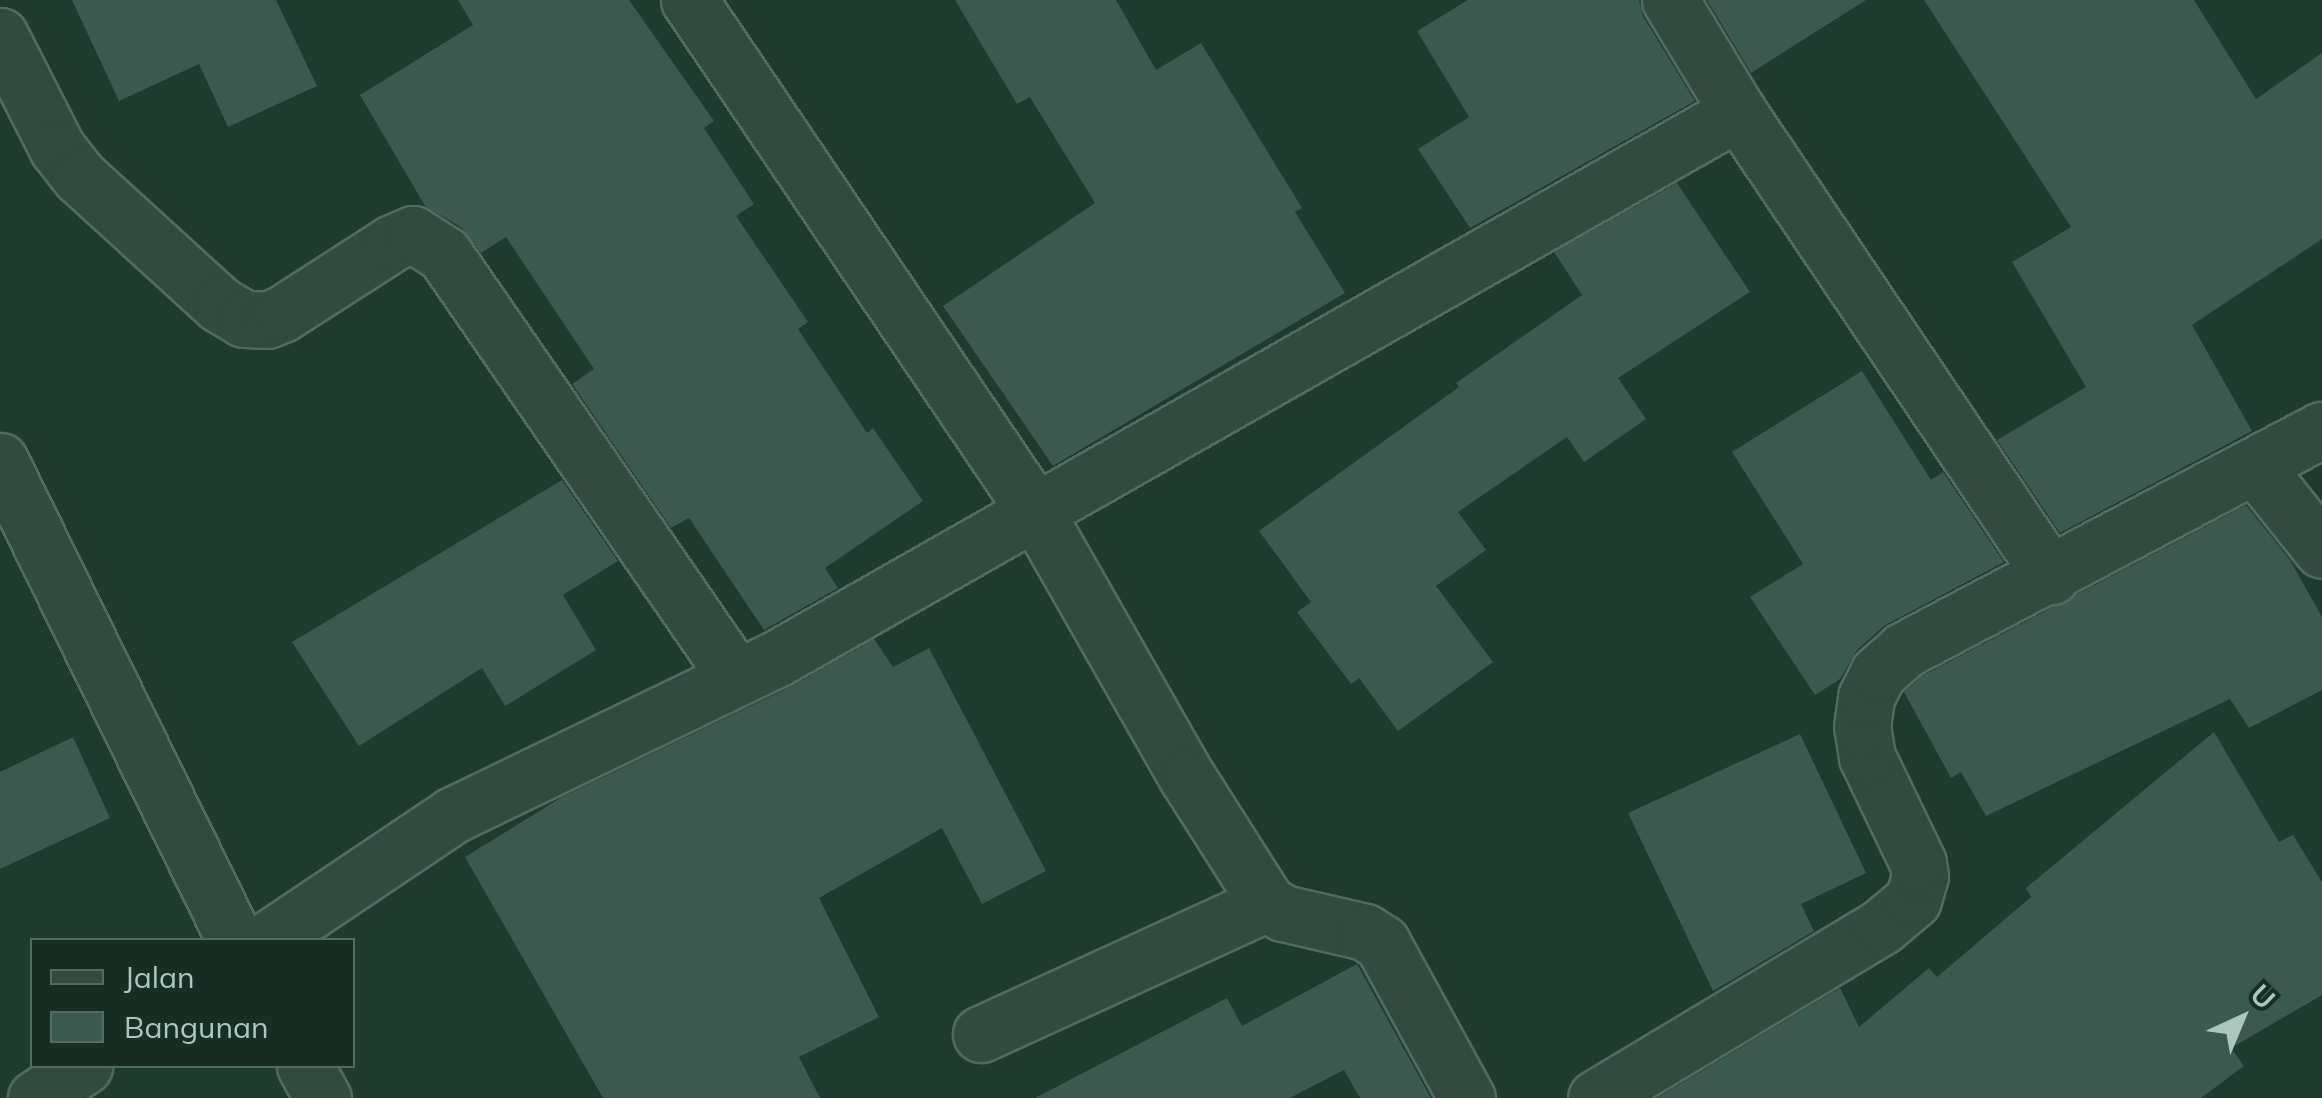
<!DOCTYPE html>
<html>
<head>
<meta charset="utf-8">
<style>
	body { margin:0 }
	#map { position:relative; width:2322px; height:1098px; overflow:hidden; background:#1f3a2e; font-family:Mulish,sans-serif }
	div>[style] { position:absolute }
	.building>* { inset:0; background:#3b594e }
	.roads { filter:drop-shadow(2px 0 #536a61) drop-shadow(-2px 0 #536a61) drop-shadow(0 2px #536a61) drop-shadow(0 -2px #536a61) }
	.minor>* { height:55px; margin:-27.5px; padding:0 27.5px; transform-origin:27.5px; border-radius:27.5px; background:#334a40 }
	span { translate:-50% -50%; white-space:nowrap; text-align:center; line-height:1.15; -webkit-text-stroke:10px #182e25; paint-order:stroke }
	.legend { position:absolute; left:30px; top:938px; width:325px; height:130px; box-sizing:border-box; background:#182e25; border:2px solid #546b62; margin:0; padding:12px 18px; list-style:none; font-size:30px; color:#adc6bd }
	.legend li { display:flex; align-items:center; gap:20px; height:50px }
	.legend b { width:50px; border:2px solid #546b62 }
	.north { position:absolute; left:2192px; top:968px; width:100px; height:100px; -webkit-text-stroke:8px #182e25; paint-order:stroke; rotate:44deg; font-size:28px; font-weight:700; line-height:40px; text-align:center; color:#adc6bd }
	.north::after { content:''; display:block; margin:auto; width:35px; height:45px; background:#adc6bd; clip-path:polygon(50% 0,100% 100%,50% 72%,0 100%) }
</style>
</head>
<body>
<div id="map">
	<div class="building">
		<div style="clip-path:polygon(72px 0,276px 0,317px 86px,228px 127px,199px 64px,119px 101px)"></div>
		<div style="clip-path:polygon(458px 0,629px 0,714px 121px,704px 128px,754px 204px,736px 216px,808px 322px,798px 329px,867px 433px,873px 428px,923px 501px,825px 568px,838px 588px,764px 630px,689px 518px,671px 528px,572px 384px,594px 369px,506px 237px,481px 253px,462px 228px,425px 206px,360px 95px,473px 25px)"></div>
		<div style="clip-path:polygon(955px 0,1116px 0,1156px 70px,1201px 43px,1302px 208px,1295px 212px,1345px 293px,1053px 466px,943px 306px,1095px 203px,1030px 97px,1017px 104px)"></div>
		<div style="clip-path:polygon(1468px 0,1639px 0,1643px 16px,1695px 101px,1470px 228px,1418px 149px,1469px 117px,1417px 31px)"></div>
		<div style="clip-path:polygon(1707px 0,1866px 0,1751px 73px)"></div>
		<div style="clip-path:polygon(1924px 0,2194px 0,2256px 99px,2322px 53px,2322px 239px,2192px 325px,2252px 431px,2060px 533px,1997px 440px,2086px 387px,2012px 262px,2071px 227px)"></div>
		<div style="clip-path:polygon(1677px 183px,1750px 292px,1618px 378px,1646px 419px,1584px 462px,1567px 437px,1458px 512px,1486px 550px,1436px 586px,1493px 662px,1398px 731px,1359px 678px,1351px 684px,1297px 612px,1311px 602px,1259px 531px,1459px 387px,1456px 383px,1582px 295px,1554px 252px)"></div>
		<div style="clip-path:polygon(1862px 371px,1931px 480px,1943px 472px,2004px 562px,1884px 626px,1857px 650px,1840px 679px,1815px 695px,1750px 597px,1803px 564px,1732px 452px)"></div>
		<div style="clip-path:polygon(562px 480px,618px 561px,563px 595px,596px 650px,505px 706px,482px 668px,359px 746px,292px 642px)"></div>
		<div style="clip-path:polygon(2246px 505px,2290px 560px,2322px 617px,2322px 690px,2249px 728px,2230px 699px,1986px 816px,1961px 772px,1951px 778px,1904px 692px,1922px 676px)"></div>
		<div style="clip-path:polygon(874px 639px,893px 667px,929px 648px,1046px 871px,982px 904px,942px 828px,819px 898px,879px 1017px,799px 1057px,820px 1098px,603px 1098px,465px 857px,562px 797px,790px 687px)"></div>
		<div style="clip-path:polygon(2214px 732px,2279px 842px,2293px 835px,2322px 882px,2322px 995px,2231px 1048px,2244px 1066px,2201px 1098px,1657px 1098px,1840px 988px,1859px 1027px,1929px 968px,1937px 977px,2031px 897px,2026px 888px)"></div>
		<div style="clip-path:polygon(1800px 734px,1866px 873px,1801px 904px,1814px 931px,1713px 991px,1628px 813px)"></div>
		<div style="clip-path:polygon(73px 737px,110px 818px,0 869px,0 772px)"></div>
		<div style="clip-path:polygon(1357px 964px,1431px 1098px,1360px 1098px,1344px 1070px,1290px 1098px,1035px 1098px,1227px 998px,1242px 1026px)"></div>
	</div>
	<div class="roads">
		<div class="minor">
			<div style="left:689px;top:0;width:617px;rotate:55.9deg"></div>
			<div style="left:1035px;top:511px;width:306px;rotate:60.3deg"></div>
			<div style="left:1187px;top:777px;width:149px;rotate:57.6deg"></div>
			<div style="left:1267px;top:903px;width:19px;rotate:32deg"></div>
			<div style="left:1283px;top:913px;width:84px;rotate:13deg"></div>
			<div style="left:1365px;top:932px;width:20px;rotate:33deg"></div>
			<div style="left:1382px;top:943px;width:177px;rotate:61.3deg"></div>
			<div style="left:1670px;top:0;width:131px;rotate:58.7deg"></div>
			<div style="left:1738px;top:112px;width:560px;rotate:56deg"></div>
			<div style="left:0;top:36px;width:126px;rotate:63deg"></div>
			<div style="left:57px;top:148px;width:37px;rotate:52deg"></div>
			<div style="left:80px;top:177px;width:188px;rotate:42.4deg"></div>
			<div style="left:219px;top:304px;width:29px;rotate:31deg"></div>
			<div style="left:244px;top:319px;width:23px;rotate:2deg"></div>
			<div style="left:267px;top:320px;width:16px;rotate:-22deg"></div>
			<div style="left:282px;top:314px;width:131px;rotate:-32.8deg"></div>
			<div style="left:392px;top:243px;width:23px;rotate:-23deg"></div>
			<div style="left:413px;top:234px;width:37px;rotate:33deg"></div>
			<div style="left:444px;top:254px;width:514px;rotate:55.38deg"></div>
			<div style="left:0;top:461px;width:534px;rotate:63.87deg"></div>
			<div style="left:2255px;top:466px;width:107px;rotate:51.4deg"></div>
			<div style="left:267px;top:940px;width:224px;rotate:-33.9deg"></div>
			<div style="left:453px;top:815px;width:359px;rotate:-25.8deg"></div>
			<div style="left:776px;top:659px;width:1107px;rotate:-29.62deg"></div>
			<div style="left:981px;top:1034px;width:315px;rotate:-24.6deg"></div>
			<div style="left:305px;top:1066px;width:37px;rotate:61deg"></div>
			<div style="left:36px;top:1098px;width:58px;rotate:-33.7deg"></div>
			<div style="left:1596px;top:1098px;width:334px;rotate:-31deg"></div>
			<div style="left:1882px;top:926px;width:40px;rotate:-40deg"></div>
			<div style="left:1913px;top:900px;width:25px;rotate:-74deg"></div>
			<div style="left:1920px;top:876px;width:13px;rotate:-99deg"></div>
			<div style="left:1918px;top:863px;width:118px;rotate:-115.7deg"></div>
			<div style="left:1867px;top:757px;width:30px;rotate:-99deg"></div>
			<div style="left:1862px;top:727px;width:30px;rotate:-82deg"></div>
			<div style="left:1866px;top:697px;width:27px;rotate:-63deg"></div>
			<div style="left:1878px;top:673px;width:35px;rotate:-41deg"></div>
			<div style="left:1904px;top:650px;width:472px;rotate:-27.8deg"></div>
		</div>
	</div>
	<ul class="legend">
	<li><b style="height:12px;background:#334a40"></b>Jalan</li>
	<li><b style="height:28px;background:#3b594e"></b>Bangunan</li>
	</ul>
	<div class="north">U</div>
</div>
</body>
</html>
